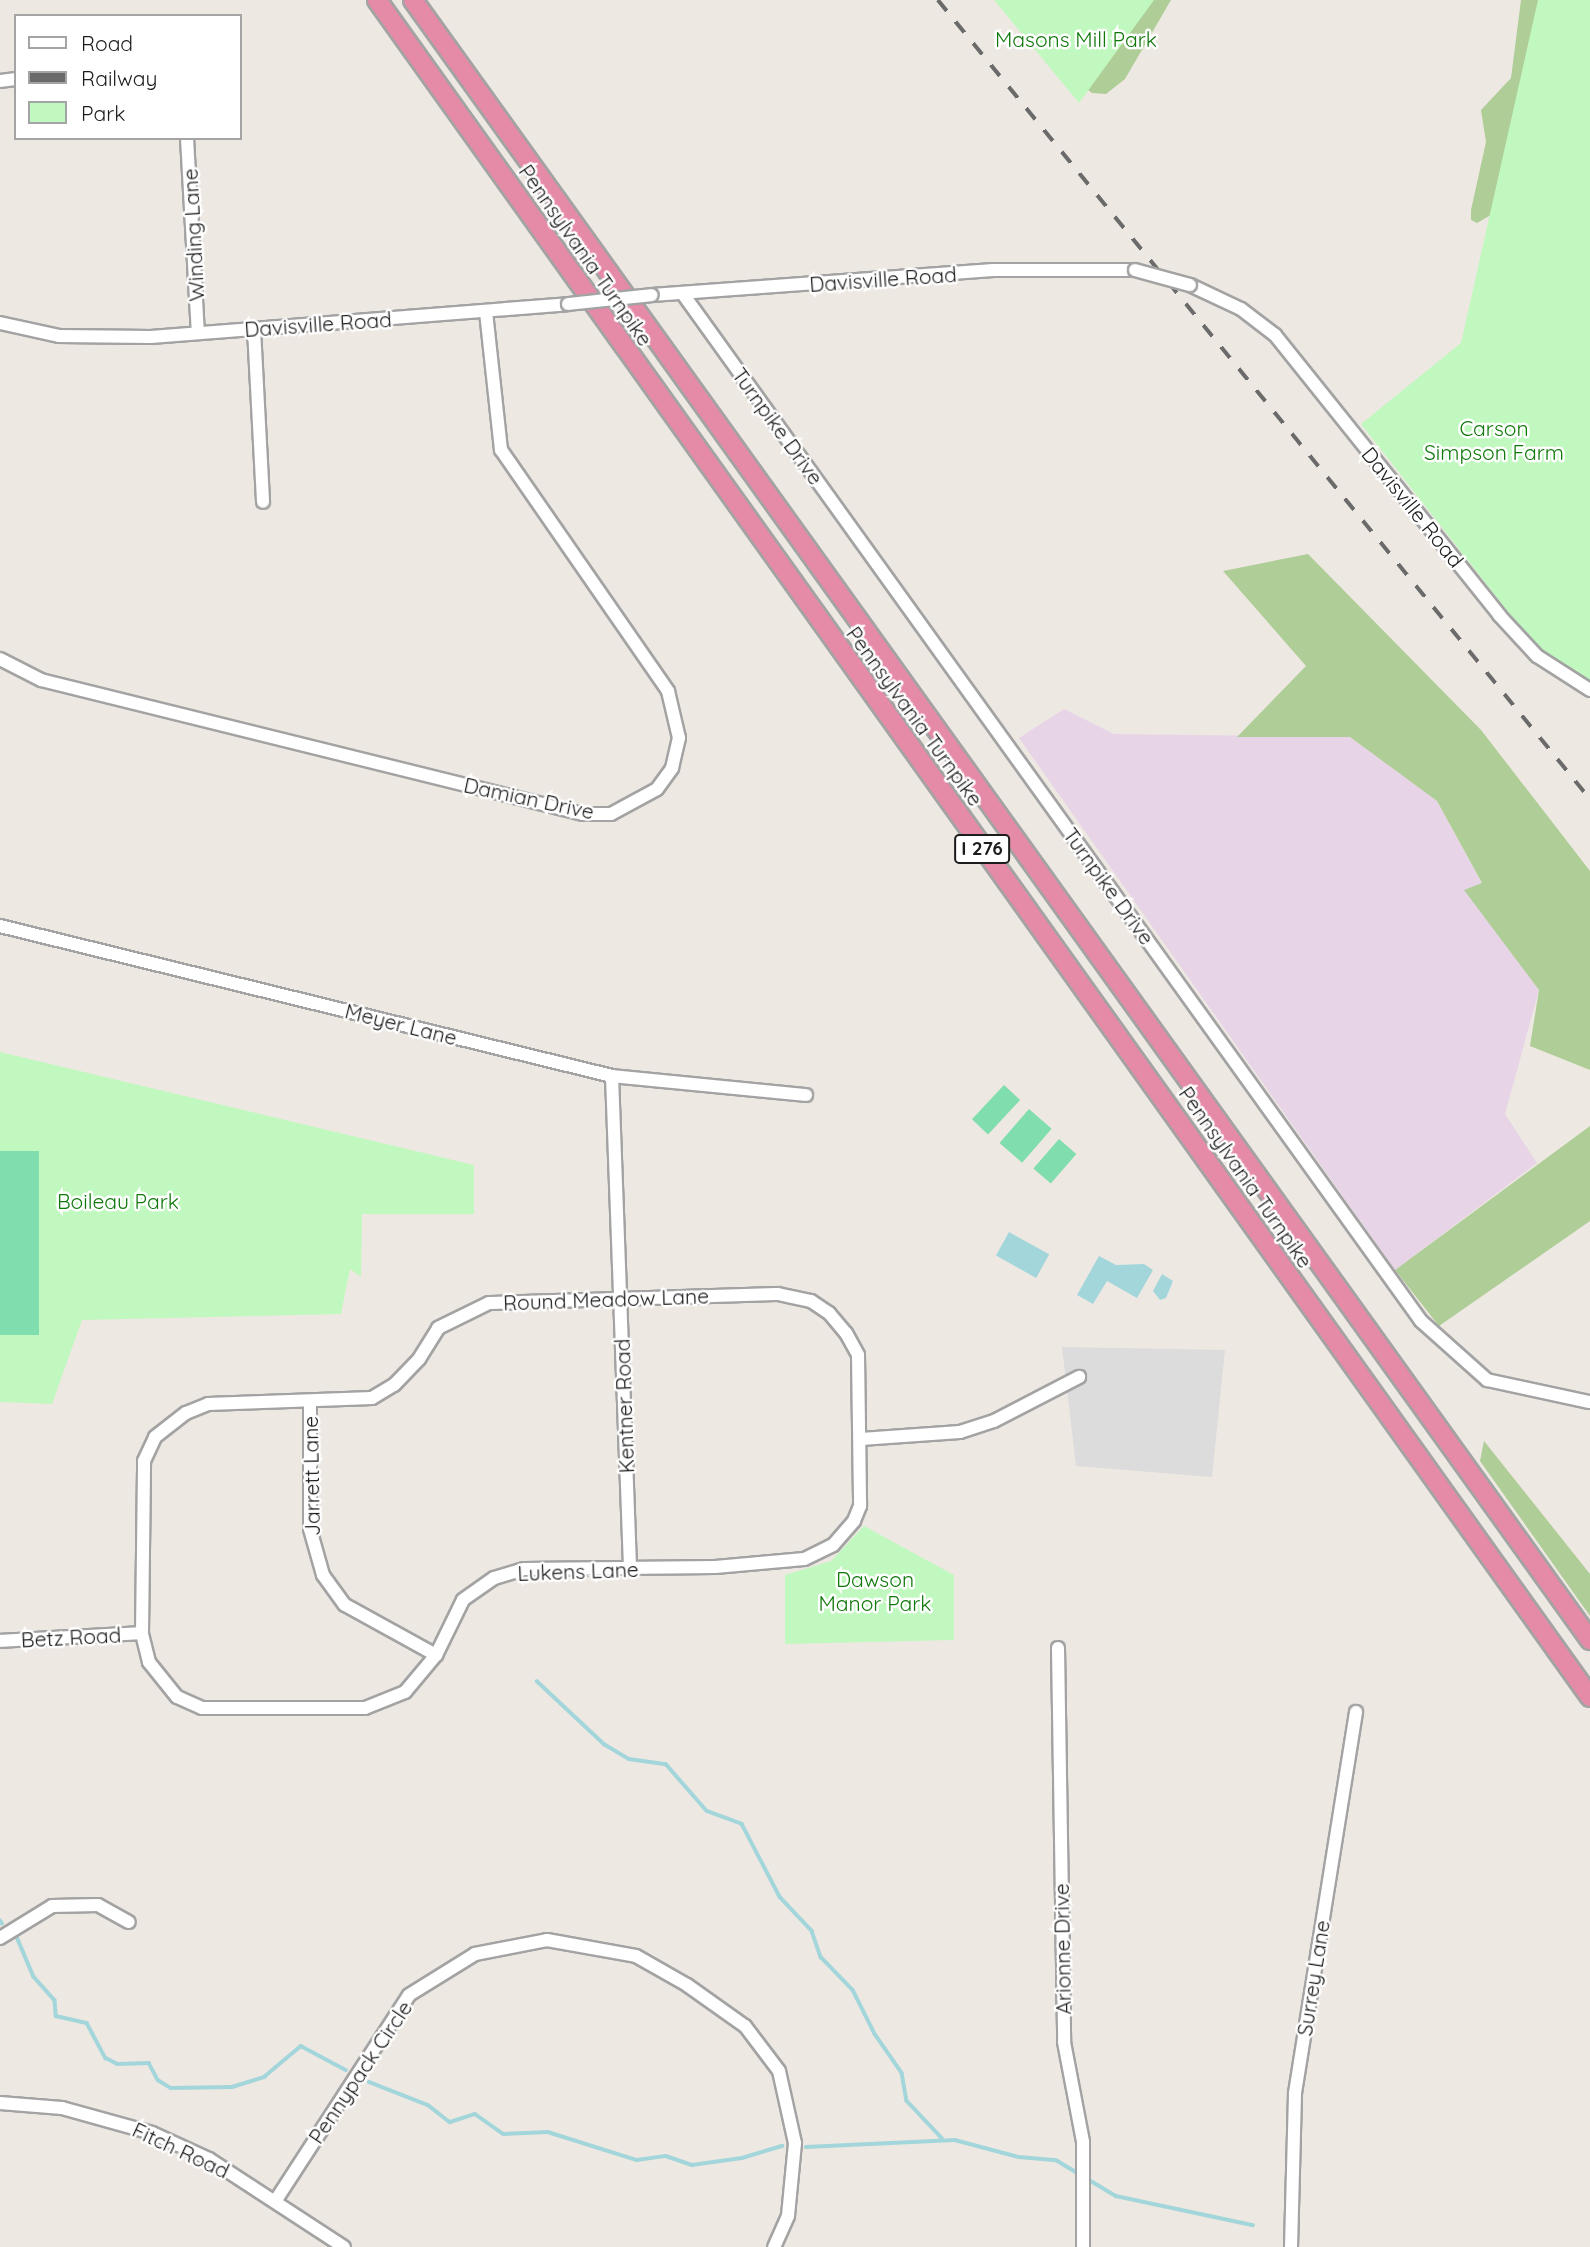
<!DOCTYPE html>
<html>
<head>
<meta charset="utf-8">
<style>
	body { margin:0 }
	#map { position:relative; width:1590px; height:2247px; overflow:hidden; background:#eee8e2; font-family:Quicksand,sans-serif }
	div>[style] { position:absolute }
	.industrial>* { inset:0; background:#e7d4e6 }
	.forest>* { inset:0; background:#aecd97 }
	.park>* { inset:0; background:#c1f8bf }
	.pitch>* { inset:0; background:#80ddad; transform-origin:0 0 }
	.parking>* { inset:0; background:#dcdcdc }
	.water>* { inset:0; background:#a3d6db; transform-origin:0 0 }
	.stream>* { height:3.5px; margin:-1.75px; padding:0 1.75px; transform-origin:1.75px; border-radius:1.75px; background:#a3d6db }
	.roads { filter:drop-shadow(2px 0 #a3a3a3) drop-shadow(-2px 0 #a3a3a3) drop-shadow(0 2px #a3a3a3) drop-shadow(0 -2px #a3a3a3) }
	.minor>* { height:12px; margin:-6px; padding:0 6px; transform-origin:6px; border-radius:6px; background:#fff }
	.highway>* { height:18px; margin:-9px; padding:0 9px; transform-origin:9px; border-radius:9px; background:#e58aa7 }
	.rail>* { height:3.5px; margin-top:-1.75px; transform-origin:0; background:repeating-linear-gradient(90deg,#6a6a6a 0 14px,transparent 0 28px) }
	.bridges { filter:drop-shadow(2px 0 #a3a3a3) drop-shadow(-2px 0 #a3a3a3) drop-shadow(0 2px #a3a3a3) drop-shadow(0 -2px #a3a3a3) }
	.minor-bridge>* { height:12px; margin:-6px; padding:0 6px; transform-origin:6px; border-radius:6px; background:#fff }
	span { translate:-50% -50%; white-space:nowrap; text-align:center; line-height:1.15; -webkit-text-stroke:5px #fff; paint-order:stroke }
	.shield-label span { padding:2px 5px; background:#fff; border:2px solid; border-radius:5px; -webkit-text-stroke-width:0 }
	.shield-label { font-size:19px; color:#1c1c1c; font-weight:700 }
	.park-label { font-size:21px; color:#11790c }
	.street-label { font-size:21px; color:#1c1c1c }
	.legend { position:absolute; left:14px; top:14px; width:228px; height:126px; box-sizing:border-box; background:#fff; border:2px solid #a4a4a4; margin:0; padding:9px 12px; list-style:none; font-size:21px; color:#1c1c1c }
	.legend li { display:flex; align-items:center; gap:14px; height:35px }
	.legend b { width:35px; border:2px solid #a4a4a4 }
</style>
</head>
<body>
<div id="map">
	<div class="industrial">
		<div style="clip-path:polygon(1064px 709px,1114px 734px,1350px 737px,1437px 801px,1482px 884px,1465px 891px,1539px 990px,1505px 1114px,1537px 1163px,1395px 1270px,1019px 738px)"></div>
	</div>
	<div class="forest">
		<div style="clip-path:polygon(1006px 0,1171px 0,1125px 79px,1106px 94px,1092px 93px,1080px 84px)"></div>
		<div style="clip-path:polygon(1521px 0,1590px 0,1515px 201px,1477px 223px,1471px 220px,1471px 210px,1486px 142px,1481px 110px,1511px 78px)"></div>
		<div style="clip-path:polygon(1308px 554px,1481px 730px,1590px 871px,1590px 1070px,1530px 1046px,1539px 990px,1464px 890px,1482px 883px,1437px 801px,1350px 737px,1237px 737px,1306px 666px,1223px 571px)"></div>
		<div style="clip-path:polygon(1590px 1126px,1590px 1221px,1439px 1326px,1395px 1270px)"></div>
		<div style="clip-path:polygon(1484px 1441px,1590px 1574px,1590px 1616px,1480px 1461px)"></div>
	</div>
	<div class="park">
		<div style="clip-path:polygon(994px 0,1154px 0,1079px 103px)"></div>
		<div style="clip-path:polygon(1538px 0,1590px 0,1590px 682px,1544px 654px,1519px 626px,1361px 424px,1461px 343px)"></div>
		<div style="clip-path:polygon(0 1052px,474px 1165px,474px 1214px,362px 1214px,361px 1277px,350px 1269px,341px 1314px,82px 1320px,52px 1404px,0 1402px)"></div>
		<div style="clip-path:polygon(864px 1526px,954px 1575px,954px 1640px,785px 1644px,785px 1575px,831px 1561px)"></div>
	</div>
	<div class="pitch">
		<div style="left:1004px;top:1085px;width:22px;height:47px;rotate:43deg"></div>
		<div style="left:1029px;top:1109px;width:30px;height:45px;rotate:41deg"></div>
		<div style="left:1059px;top:1139px;width:23px;height:39px;rotate:41deg"></div>
		<div style="left:0;top:1151px;width:39px;height:184px"></div>
	</div>
	<div class="parking">
		<div style="clip-path:polygon(1062px 1347px,1225px 1350px,1212px 1477px,1076px 1466px)"></div>
	</div>
	<div class="water">
		<div style="left:1009px;top:1232px;width:46px;height:27px;rotate:29deg"></div>
		<div style="clip-path:polygon(1099px 1256px,1116px 1265px,1144px 1264px,1153px 1270px,1137px 1298px,1107px 1281px,1093px 1304px,1077px 1295px)"></div>
		<div style="clip-path:polygon(1162px 1274px,1173px 1281px,1166px 1298px,1160px 1300px,1153px 1291px)"></div>
	</div>
	<div class="stream">
		<div style="left:537px;top:1681px;width:92px;rotate:43.2deg"></div>
		<div style="left:604px;top:1744px;width:29px;rotate:31deg"></div>
		<div style="left:629px;top:1759px;width:37px;rotate:8deg"></div>
		<div style="left:666px;top:1764px;width:62px;rotate:48.9deg"></div>
		<div style="left:707px;top:1811px;width:37px;rotate:20deg"></div>
		<div style="left:742px;top:1824px;width:82px;rotate:62.5deg"></div>
		<div style="left:780px;top:1897px;width:47px;rotate:46.7deg"></div>
		<div style="left:812px;top:1931px;width:28px;rotate:71deg"></div>
		<div style="left:821px;top:1957px;width:46px;rotate:45.9deg"></div>
		<div style="left:853px;top:1990px;width:49px;rotate:63.4deg"></div>
		<div style="left:875px;top:2034px;width:47px;rotate:55.3deg"></div>
		<div style="left:902px;top:2073px;width:28px;rotate:80deg"></div>
		<div style="left:907px;top:2101px;width:51px;rotate:46.6deg"></div>
		<div style="left:0;top:1920px;width:4px;rotate:56deg"></div>
		<div style="left:17px;top:1937px;width:43px;rotate:67deg"></div>
		<div style="left:34px;top:1977px;width:31px;rotate:48deg"></div>
		<div style="left:55px;top:2000px;width:16px;rotate:86deg"></div>
		<div style="left:56px;top:2016px;width:32px;rotate:13deg"></div>
		<div style="left:87px;top:2023px;width:40px;rotate:62deg"></div>
		<div style="left:106px;top:2058px;width:13px;rotate:27deg"></div>
		<div style="left:118px;top:2064px;width:31px;rotate:-2deg"></div>
		<div style="left:149px;top:2063px;width:19px;rotate:62deg"></div>
		<div style="left:158px;top:2080px;width:15px;rotate:32deg"></div>
		<div style="left:171px;top:2088px;width:61px;rotate:-0.9deg"></div>
		<div style="left:232px;top:2087px;width:34px;rotate:-17deg"></div>
		<div style="left:264px;top:2077px;width:48px;rotate:-40deg"></div>
		<div style="left:301px;top:2046px;width:51px;rotate:28.1deg"></div>
		<div style="left:369px;top:2082px;width:63px;rotate:21.3deg"></div>
		<div style="left:428px;top:2105px;width:28px;rotate:38deg"></div>
		<div style="left:450px;top:2122px;width:26px;rotate:-18deg"></div>
		<div style="left:475px;top:2114px;width:35px;rotate:35deg"></div>
		<div style="left:504px;top:2134px;width:44px;rotate:-2.6deg"></div>
		<div style="left:548px;top:2132px;width:93px;rotate:17.5deg"></div>
		<div style="left:637px;top:2160px;width:29px;rotate:-8deg"></div>
		<div style="left:666px;top:2156px;width:28px;rotate:19deg"></div>
		<div style="left:692px;top:2165px;width:50px;rotate:-8deg"></div>
		<div style="left:742px;top:2158px;width:42px;rotate:-16.7deg"></div>
		<div style="left:806px;top:2147px;width:149px;rotate:-2.7deg"></div>
		<div style="left:955px;top:2140px;width:66px;rotate:14.9deg"></div>
		<div style="left:1019px;top:2157px;width:37px;rotate:5deg"></div>
		<div style="left:1056px;top:2160px;width:70px;rotate:31deg"></div>
		<div style="left:1116px;top:2196px;width:140px;rotate:12deg"></div>
	</div>
	<div class="roads">
		<div class="minor">
			<div style="left:0;top:81px;width:16px;rotate:-7deg"></div>
			<div style="left:187px;top:138px;width:195px;rotate:86.8deg"></div>
			<div style="left:1190px;top:285px;width:56px;rotate:25.2deg"></div>
			<div style="left:1241px;top:309px;width:43px;rotate:37.4deg"></div>
			<div style="left:1275px;top:335px;width:359px;rotate:51.3deg"></div>
			<div style="left:1499px;top:615px;width:56px;rotate:47.2deg"></div>
			<div style="left:1537px;top:656px;width:63px;rotate:32.7deg"></div>
			<div style="left:683px;top:294px;width:1265px;rotate:54.3deg"></div>
			<div style="left:1421px;top:1321px;width:89px;rotate:41.8deg"></div>
			<div style="left:1487px;top:1380px;width:105px;rotate:12.1deg"></div>
			<div style="left:652px;top:295px;width:342px;rotate:-4.2deg"></div>
			<div style="left:993px;top:270px;width:142px"></div>
			<div style="left:0;top:323px;width:60px;rotate:12.4deg"></div>
			<div style="left:59px;top:336px;width:92px;rotate:0.6deg"></div>
			<div style="left:151px;top:337px;width:418px;rotate:-4.5deg"></div>
			<div style="left:254px;top:329px;width:173px;rotate:87deg"></div>
			<div style="left:0;top:659px;width:46px;rotate:27.1deg"></div>
			<div style="left:41px;top:680px;width:558px;rotate:13.89deg"></div>
			<div style="left:583px;top:814px;width:28px"></div>
			<div style="left:611px;top:814px;width:52px;rotate:-28.5deg"></div>
			<div style="left:657px;top:789px;width:26px;rotate:-54deg"></div>
			<div style="left:672px;top:768px;width:31px;rotate:-77deg"></div>
			<div style="left:679px;top:738px;width:48px;rotate:-103.2deg"></div>
			<div style="left:668px;top:691px;width:293px;rotate:-124.7deg"></div>
			<div style="left:501px;top:450px;width:139px;rotate:-96.2deg"></div>
			<div style="left:0;top:926px;width:630px;rotate:13.77deg"></div>
			<div style="left:612px;top:1076px;width:195px;rotate:5.6deg"></div>
			<div style="left:612px;top:1076px;width:492px;rotate:87.9deg"></div>
			<div style="left:778px;top:1294px;width:34px;rotate:12deg"></div>
			<div style="left:811px;top:1301px;width:22px;rotate:34deg"></div>
			<div style="left:829px;top:1313px;width:26px;rotate:50deg"></div>
			<div style="left:846px;top:1333px;width:25px;rotate:61deg"></div>
			<div style="left:858px;top:1355px;width:151px;rotate:89.2deg"></div>
			<div style="left:860px;top:1506px;width:16px;rotate:112deg"></div>
			<div style="left:854px;top:1521px;width:32px;rotate:131deg"></div>
			<div style="left:833px;top:1545px;width:32px;rotate:154deg"></div>
			<div style="left:804px;top:1559px;width:89px;rotate:174.9deg"></div>
			<div style="left:715px;top:1567px;width:191px;rotate:179.4deg"></div>
			<div style="left:524px;top:1569px;width:31px;rotate:163deg"></div>
			<div style="left:494px;top:1578px;width:38px;rotate:145deg"></div>
			<div style="left:463px;top:1600px;width:61px;rotate:116.1deg"></div>
			<div style="left:436px;top:1655px;width:48px;rotate:130deg"></div>
			<div style="left:405px;top:1692px;width:43px;rotate:158.2deg"></div>
			<div style="left:365px;top:1708px;width:163px;rotate:180deg"></div>
			<div style="left:202px;top:1708px;width:27px;rotate:-156deg"></div>
			<div style="left:177px;top:1697px;width:45px;rotate:-128.7deg"></div>
			<div style="left:149px;top:1662px;width:30px;rotate:-104deg"></div>
			<div style="left:142px;top:1633px;width:172px;rotate:-89.3deg"></div>
			<div style="left:144px;top:1461px;width:26px;rotate:-65deg"></div>
			<div style="left:155px;top:1437px;width:39px;rotate:-38deg"></div>
			<div style="left:186px;top:1413px;width:24px;rotate:-22deg"></div>
			<div style="left:208px;top:1404px;width:164px;rotate:-2.1deg"></div>
			<div style="left:372px;top:1398px;width:26px;rotate:-31deg"></div>
			<div style="left:394px;top:1385px;width:36px;rotate:-46deg"></div>
			<div style="left:419px;top:1359px;width:36px;rotate:-58deg"></div>
			<div style="left:438px;top:1328px;width:57px;rotate:-26.1deg"></div>
			<div style="left:489px;top:1303px;width:289px;rotate:-1.8deg"></div>
			<div style="left:310px;top:1402px;width:127px;rotate:90deg"></div>
			<div style="left:310px;top:1529px;width:48px;rotate:74.2deg"></div>
			<div style="left:323px;top:1575px;width:37px;rotate:54deg"></div>
			<div style="left:345px;top:1605px;width:104px;rotate:28.8deg"></div>
			<div style="left:861px;top:1439px;width:99px;rotate:-4deg"></div>
			<div style="left:960px;top:1432px;width:36px;rotate:-18deg"></div>
			<div style="left:994px;top:1421px;width:96px;rotate:-27.4deg"></div>
			<div style="left:0;top:1641px;width:142px;rotate:-3.2deg"></div>
			<div style="left:1058px;top:1648px;width:394px;rotate:89.1deg"></div>
			<div style="left:1064px;top:2042px;width:102px;rotate:79.2deg"></div>
			<div style="left:1083px;top:2142px;width:105px;rotate:90deg"></div>
			<div style="left:0;top:1938px;width:61px;rotate:-31.6deg"></div>
			<div style="left:52px;top:1906px;width:46px;rotate:-1.2deg"></div>
			<div style="left:98px;top:1905px;width:35px;rotate:29deg"></div>
			<div style="left:0;top:2103px;width:62px;rotate:4.6deg"></div>
			<div style="left:62px;top:2108px;width:93px;rotate:15.5deg"></div>
			<div style="left:152px;top:2133px;width:63px;rotate:24.5deg"></div>
			<div style="left:209px;top:2159px;width:161px;rotate:33.1deg"></div>
			<div style="left:276px;top:2200px;width:244px;rotate:-57deg"></div>
			<div style="left:409px;top:1995px;width:78px;rotate:-31.8deg"></div>
			<div style="left:475px;top:1954px;width:73px;rotate:-11deg"></div>
			<div style="left:547px;top:1940px;width:90px;rotate:10.2deg"></div>
			<div style="left:636px;top:1956px;width:59px;rotate:29.6deg"></div>
			<div style="left:687px;top:1985px;width:71px;rotate:35.3deg"></div>
			<div style="left:745px;top:2026px;width:56px;rotate:52.9deg"></div>
			<div style="left:779px;top:2071px;width:74px;rotate:77.5deg"></div>
			<div style="left:795px;top:2143px;width:73px;rotate:95.5deg"></div>
			<div style="left:788px;top:2216px;width:34px;rotate:114deg"></div>
			<div style="left:1291px;top:2247px;width:154px;rotate:-88.5deg"></div>
			<div style="left:1295px;top:2093px;width:386px;rotate:-80.9deg"></div>
		</div>
		<div class="highway">
			<div style="left:377px;top:0;width:2086px;rotate:54.44deg"></div>
			<div style="left:413px;top:0;width:2019px;rotate:54.33deg"></div>
		</div>
	</div>
	<div class="rail">
		<div style="left:938px;top:0;width:1031px;rotate:50.78deg"></div>
	</div>
	<div class="bridges">
		<div class="minor-bridge">
			<div style="left:1135px;top:270px;width:57px;rotate:15.3deg"></div>
			<div style="left:568px;top:304px;width:84px;rotate:-6.1deg"></div>
		</div>
	</div>
	<div class="shield-label">
		<span style="left:982px;top:849px">I 276</span>
	</div>
	<div class="park-label">
		<span style="left:1076px;top:39px">Masons Mill Park</span>
		<span style="left:1494px;top:440px">Carson<br>Simpson Farm</span>
		<span style="left:118px;top:1201px">Boileau Park</span>
		<span style="left:875px;top:1591px">Dawson<br>Manor Park</span>
	</div>
	<div class="street-label">
		<span style="left:193px;top:235px;rotate:-93deg">Winding Lane</span>
		<span style="left:586px;top:255px;rotate:55deg">Pennsylvania Turnpike</span>
		<span style="left:883px;top:279px;rotate:-4deg">Davisville Road</span>
		<span style="left:318px;top:324px;rotate:-4deg">Davisville Road</span>
		<span style="left:778px;top:426px;rotate:54deg">Turnpike Drive</span>
		<span style="left:1413px;top:507px;rotate:51deg">Davisville Road</span>
		<span style="left:915px;top:716px;rotate:54deg">Pennsylvania Turnpike</span>
		<span style="left:529px;top:798px;rotate:12deg">Damian Drive</span>
		<span style="left:1109px;top:886px;rotate:54deg">Turnpike Drive</span>
		<span style="left:401px;top:1024px;rotate:14deg">Meyer Lane</span>
		<span style="left:1246px;top:1177px;rotate:55deg">Pennsylvania Turnpike</span>
		<span style="left:606px;top:1299px;rotate:-2deg">Round Meadow Lane</span>
		<span style="left:624px;top:1406px;rotate:-92deg">Kentner Road</span>
		<span style="left:311px;top:1476px;rotate:-91deg">Jarrett Lane</span>
		<span style="left:578px;top:1571px;rotate:-2deg">Lukens Lane</span>
		<span style="left:71px;top:1637px;rotate:-3deg">Betz Road</span>
		<span style="left:1062px;top:1949px;rotate:-91deg">Arionne Drive</span>
		<span style="left:1313px;top:1978px;rotate:-81deg">Surrey Lane</span>
		<span style="left:360px;top:2072px;rotate:-56deg">Pennypack Circle</span>
		<span style="left:181px;top:2150px;rotate:25deg">Fitch Road</span>
	</div>
	<ul class="legend">
	<li><b style="height:9px;background:#fff"></b>Road</li>
	<li><b style="height:9px;background:#6a6a6a"></b>Railway</li>
	<li><b style="height:19px;background:#c1f8bf"></b>Park</li>
	</ul>
</div>
</body>
</html>
